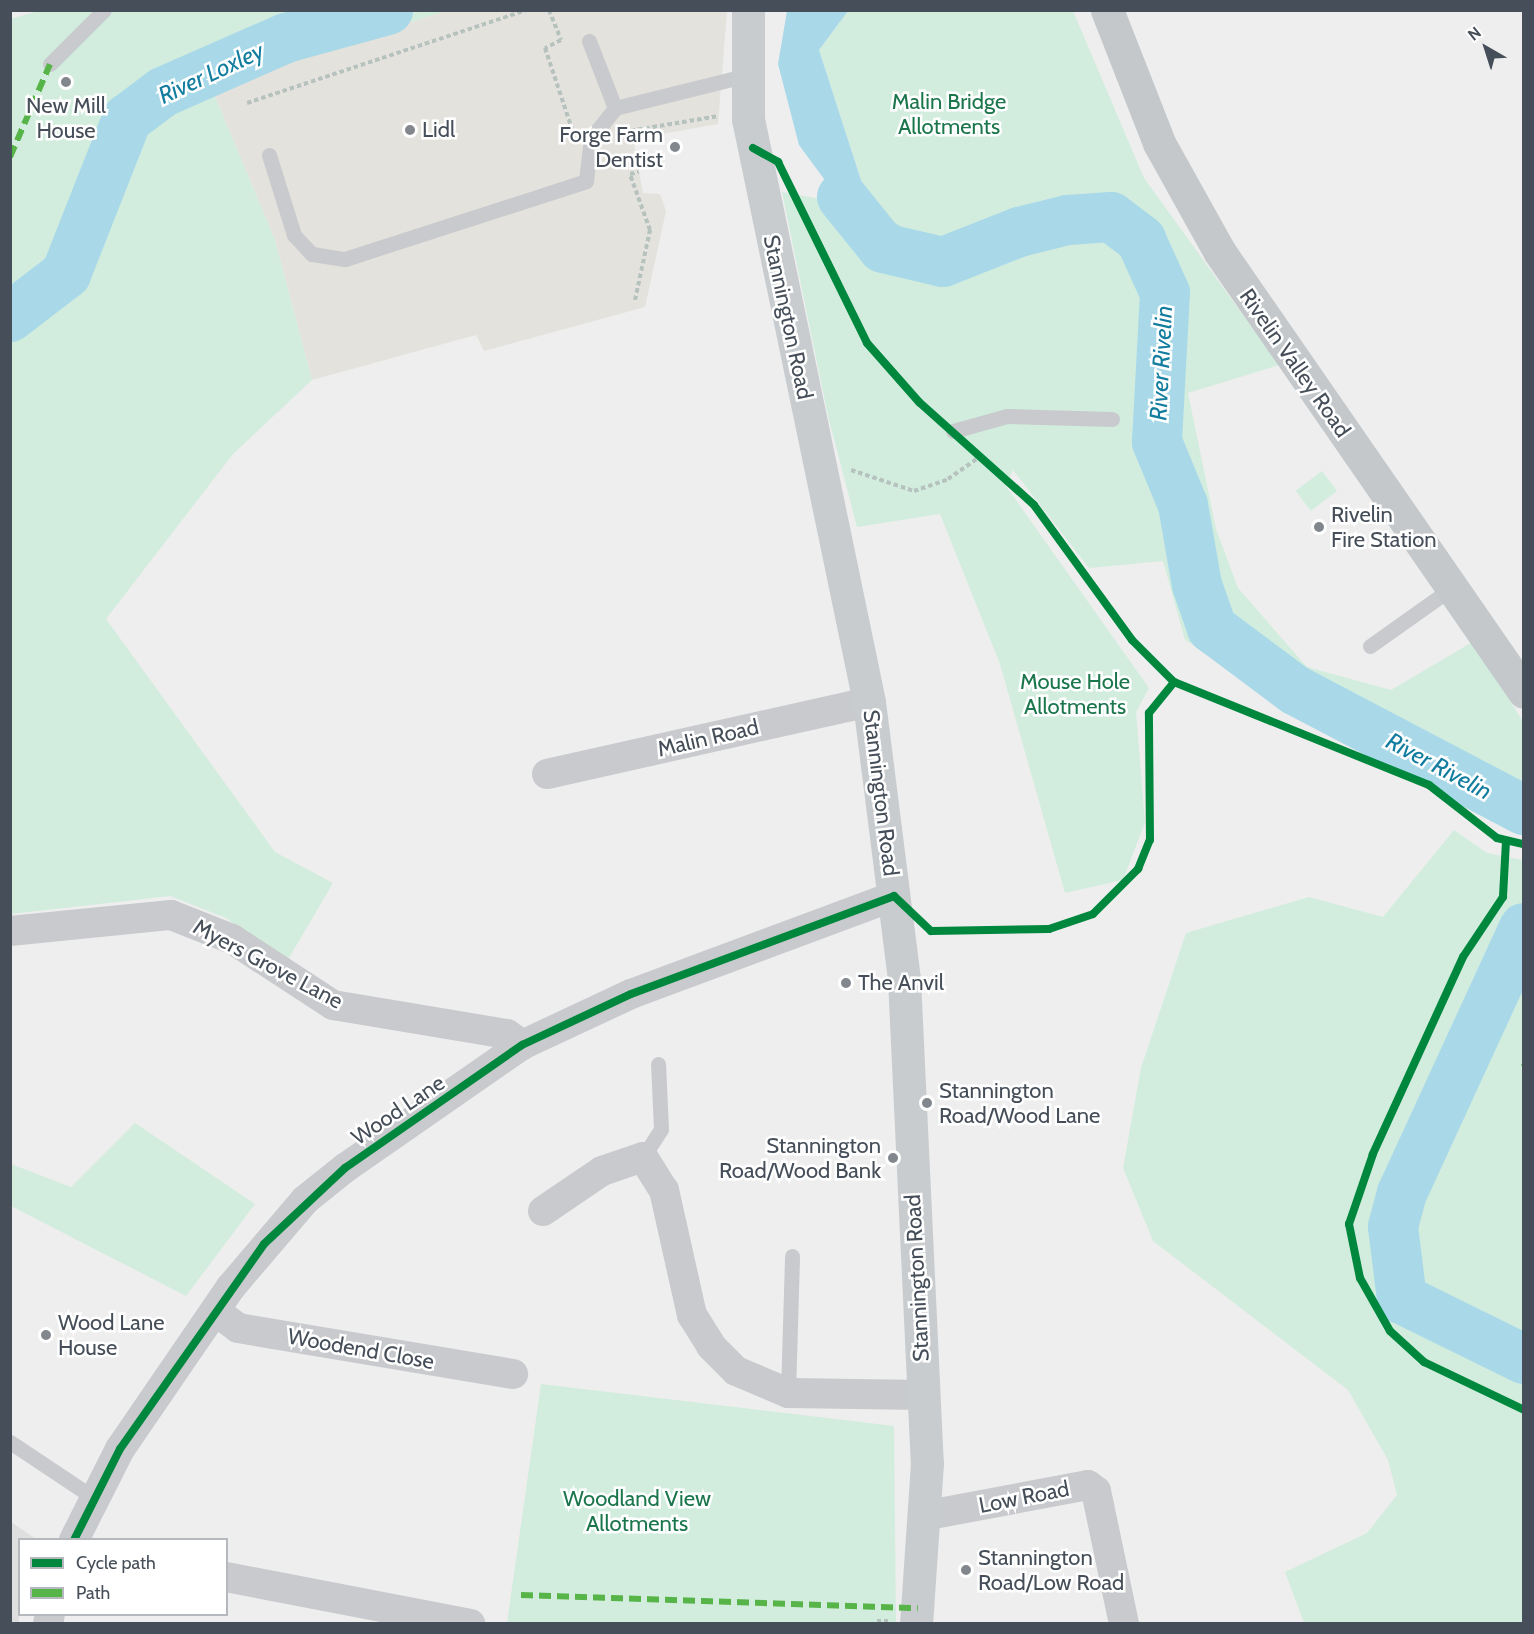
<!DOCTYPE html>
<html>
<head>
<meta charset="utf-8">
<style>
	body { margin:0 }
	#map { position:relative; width:1534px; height:1634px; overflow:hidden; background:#eee; font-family:Cabin,sans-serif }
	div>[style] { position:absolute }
	.commercial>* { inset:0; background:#e4e2dc }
	.education>* { inset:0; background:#e0dfdf }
	.green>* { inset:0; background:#d2edde; transform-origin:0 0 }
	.water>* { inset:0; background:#a9d9e9 }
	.river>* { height:50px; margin:-25px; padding:0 25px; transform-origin:25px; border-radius:25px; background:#a9d9e9 }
	.path>* { height:4px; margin-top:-2px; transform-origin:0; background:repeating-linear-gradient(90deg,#b6c2be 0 4.5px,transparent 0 7.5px) }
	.service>* { height:15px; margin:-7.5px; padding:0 7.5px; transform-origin:7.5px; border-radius:7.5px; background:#c8cacd }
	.minor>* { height:30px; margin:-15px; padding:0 15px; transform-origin:15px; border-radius:15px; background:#c8cacd }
	.secondary>* { height:33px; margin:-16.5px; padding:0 16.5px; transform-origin:16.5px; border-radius:16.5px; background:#c9cccf }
	.primary>* { height:33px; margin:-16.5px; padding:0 16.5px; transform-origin:16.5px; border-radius:16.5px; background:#c4c8cb }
	.quiet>* { height:6px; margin-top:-3px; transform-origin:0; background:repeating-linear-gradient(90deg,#57b448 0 12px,transparent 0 18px) }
	.cycleway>* { height:8px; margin:-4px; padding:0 4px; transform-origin:4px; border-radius:4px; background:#00873e }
	.dots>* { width:16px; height:16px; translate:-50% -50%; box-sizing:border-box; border:3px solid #fff; border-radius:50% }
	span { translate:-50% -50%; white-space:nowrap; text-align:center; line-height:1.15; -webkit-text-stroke:5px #fff; paint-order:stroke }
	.park-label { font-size:22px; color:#1b764c }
	.poi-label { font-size:22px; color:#464f59 }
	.left { translate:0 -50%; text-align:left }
	.right { translate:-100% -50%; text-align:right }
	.street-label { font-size:22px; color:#464f59 }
	.water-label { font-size:24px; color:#137d9f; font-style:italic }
	.frame { position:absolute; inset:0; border:12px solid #464f59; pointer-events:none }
	.legend { position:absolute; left:18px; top:1538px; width:210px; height:78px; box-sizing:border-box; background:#fff; border:2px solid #b5b9bd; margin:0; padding:8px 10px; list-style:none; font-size:18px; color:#464f59 }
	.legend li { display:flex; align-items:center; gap:12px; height:30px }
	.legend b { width:30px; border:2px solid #b5b9bd }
	.north { position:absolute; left:1456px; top:18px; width:60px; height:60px; -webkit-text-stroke:4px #fff; paint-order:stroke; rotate:321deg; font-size:16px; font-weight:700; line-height:24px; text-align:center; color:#464f59 }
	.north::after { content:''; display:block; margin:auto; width:21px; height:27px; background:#464f59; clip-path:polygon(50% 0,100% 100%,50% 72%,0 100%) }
</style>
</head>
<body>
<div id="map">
	<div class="commercial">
		<div style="clip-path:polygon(445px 11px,727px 11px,718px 124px,633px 139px,643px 193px,660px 194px,666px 211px,645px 307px,484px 351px,476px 335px,312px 380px,275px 240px,211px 87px)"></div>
	</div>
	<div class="education">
		<div style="clip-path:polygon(11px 1522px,36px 1539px,20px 1540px,19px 1623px,11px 1623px)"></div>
	</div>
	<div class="green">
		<div style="clip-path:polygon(42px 10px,445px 11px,211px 87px,275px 240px,312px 380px,233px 454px,106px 619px,275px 852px,333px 883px,286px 963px,226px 918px,170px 896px,11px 914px,10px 19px)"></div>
		<div style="clip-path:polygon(848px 11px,1073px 11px,1144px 178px,1279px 365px,1188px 393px,1216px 529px,1238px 588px,1307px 667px,1391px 690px,1474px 641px,1523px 722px,1523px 829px,1418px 763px,1272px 690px,1185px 640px,1163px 561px,1089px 568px,1013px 470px,1006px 486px,1149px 688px,1136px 712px,1145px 822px,1123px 880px,1065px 893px,1000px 664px,940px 514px,857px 527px,828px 416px,782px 192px,870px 208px,819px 50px)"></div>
		<div style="left:1322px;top:471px;width:25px;height:33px;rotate:53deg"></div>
		<div style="clip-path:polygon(1454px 830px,1487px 853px,1523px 860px,1523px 1623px,1304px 1623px,1285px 1572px,1367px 1533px,1397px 1495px,1388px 1460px,1348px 1390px,1153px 1241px,1123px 1168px,1141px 1068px,1186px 933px,1309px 897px,1383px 917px)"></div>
		<div style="clip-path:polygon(135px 1123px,255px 1204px,186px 1296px,11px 1206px,11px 1164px,71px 1187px)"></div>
		<div style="clip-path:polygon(541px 1384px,894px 1426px,896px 1623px,507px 1623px)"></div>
	</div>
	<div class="water">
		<div style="clip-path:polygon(787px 11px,848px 11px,819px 50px,870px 208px,903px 228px,880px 255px,799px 145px,778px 64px)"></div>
	</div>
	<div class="river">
		<div style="left:842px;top:197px;width:65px;rotate:51.2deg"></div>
		<div style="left:883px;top:248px;width:62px;rotate:13.1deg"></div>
		<div style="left:943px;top:262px;width:82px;rotate:-21.5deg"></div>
		<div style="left:1019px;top:232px;width:50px;rotate:-13.8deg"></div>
		<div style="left:1068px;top:220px;width:43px;rotate:-4deg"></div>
		<div style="left:1111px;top:217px;width:38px;rotate:37deg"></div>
		<div style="left:1141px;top:240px;width:58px;rotate:65.6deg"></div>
		<div style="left:1165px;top:293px;width:149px;rotate:93.1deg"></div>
		<div style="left:1157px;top:442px;width:68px;rotate:67.6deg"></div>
		<div style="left:1183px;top:505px;width:81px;rotate:80.1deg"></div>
		<div style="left:1197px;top:585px;width:46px;rotate:70.8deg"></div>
		<div style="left:1212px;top:628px;width:104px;rotate:36.8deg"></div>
		<div style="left:1295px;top:690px;width:259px;rotate:27.7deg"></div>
		<div style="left:10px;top:317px;width:71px;rotate:-37.5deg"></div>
		<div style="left:66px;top:274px;width:167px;rotate:-68.5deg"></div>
		<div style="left:127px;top:119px;width:45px;rotate:-36.9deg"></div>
		<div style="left:163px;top:92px;width:134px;rotate:-23.7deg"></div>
		<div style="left:286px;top:38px;width:106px;rotate:-15.4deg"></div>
		<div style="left:1524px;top:928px;width:292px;rotate:114.7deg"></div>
		<div style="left:1402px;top:1193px;width:35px;rotate:105deg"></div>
		<div style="left:1393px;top:1227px;width:73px;rotate:82.9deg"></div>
		<div style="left:1402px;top:1299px;width:136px;rotate:26.2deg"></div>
	</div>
	<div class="path">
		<div style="left:549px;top:10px;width:32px;rotate:68deg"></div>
		<div style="left:561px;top:40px;width:18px;rotate:153deg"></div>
		<div style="left:545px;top:48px;width:85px;rotate:71.6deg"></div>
		<div style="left:247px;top:103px;width:295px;rotate:-18.4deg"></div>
		<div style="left:623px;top:132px;width:97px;rotate:-9.5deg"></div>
		<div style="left:635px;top:300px;width:72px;rotate:-77.9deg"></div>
		<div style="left:650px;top:230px;width:59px;rotate:-109.7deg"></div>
		<div style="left:630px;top:174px;width:9px;rotate:-13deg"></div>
		<div style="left:851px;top:470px;width:66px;rotate:18.4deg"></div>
		<div style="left:914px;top:491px;width:36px;rotate:-19deg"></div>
		<div style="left:948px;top:479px;width:40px;rotate:-34.9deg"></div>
		<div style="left:877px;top:1621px;width:11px"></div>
	</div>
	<div class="service">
		<div style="left:50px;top:64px;width:76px;rotate:-45deg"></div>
		<div style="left:615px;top:108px;width:133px;rotate:-13.9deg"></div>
		<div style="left:269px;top:155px;width:84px;rotate:72.6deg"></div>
		<div style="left:294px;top:235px;width:26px;rotate:47deg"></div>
		<div style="left:312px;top:254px;width:33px;rotate:9deg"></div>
		<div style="left:345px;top:259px;width:253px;rotate:-17.9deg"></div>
		<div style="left:586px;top:181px;width:43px;rotate:-83.4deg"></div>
		<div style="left:591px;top:138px;width:38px;rotate:-51deg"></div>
		<div style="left:615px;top:108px;width:72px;rotate:-111.2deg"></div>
		<div style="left:953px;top:431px;width:56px;rotate:-15.5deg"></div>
		<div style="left:1007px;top:416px;width:105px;rotate:1.6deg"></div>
		<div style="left:1370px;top:646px;width:100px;rotate:-35.3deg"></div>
		<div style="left:643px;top:1157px;width:33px;rotate:-57deg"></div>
		<div style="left:661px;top:1129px;width:65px;rotate:-92.6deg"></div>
		<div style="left:788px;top:1393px;width:137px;rotate:-88.3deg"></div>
		<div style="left:10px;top:1442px;width:97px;rotate:33.7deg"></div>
	</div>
	<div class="minor">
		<div style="left:547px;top:774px;width:330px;rotate:-12.6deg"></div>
		<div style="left:10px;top:931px;width:162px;rotate:-5.7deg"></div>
		<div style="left:171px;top:915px;width:66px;rotate:21.5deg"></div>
		<div style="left:232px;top:939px;width:121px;rotate:33.2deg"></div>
		<div style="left:333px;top:1005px;width:176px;rotate:9.5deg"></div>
		<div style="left:507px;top:1034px;width:19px;rotate:36deg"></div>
		<div style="left:543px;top:1211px;width:71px;rotate:-34.1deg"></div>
		<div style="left:602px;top:1171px;width:43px;rotate:-18.9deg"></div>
		<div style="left:643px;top:1157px;width:39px;rotate:58deg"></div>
		<div style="left:664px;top:1190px;width:128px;rotate:77.4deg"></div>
		<div style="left:692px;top:1315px;width:36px;rotate:58deg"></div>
		<div style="left:711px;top:1346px;width:35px;rotate:45deg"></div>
		<div style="left:736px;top:1371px;width:56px;rotate:22.9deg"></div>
		<div style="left:788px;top:1393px;width:135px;rotate:0.8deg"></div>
		<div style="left:215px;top:1311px;width:29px;rotate:36deg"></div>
		<div style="left:238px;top:1328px;width:279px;rotate:9.5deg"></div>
		<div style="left:923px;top:1516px;width:168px;rotate:-10.6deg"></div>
		<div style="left:1088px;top:1485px;width:10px;rotate:37deg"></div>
		<div style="left:1096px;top:1491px;width:136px;rotate:78.1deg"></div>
		<div style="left:74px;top:1540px;width:102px;rotate:-63.2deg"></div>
		<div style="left:120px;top:1449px;width:196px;rotate:-55.6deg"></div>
		<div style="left:231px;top:1287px;width:114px;rotate:-49.6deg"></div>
		<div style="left:305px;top:1200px;width:51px;rotate:-38.7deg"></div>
		<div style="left:345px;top:1168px;width:216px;rotate:-34.8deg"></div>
		<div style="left:522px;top:1045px;width:120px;rotate:-25.1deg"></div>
		<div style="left:631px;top:994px;width:281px;rotate:-20.4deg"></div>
		<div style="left:226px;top:1577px;width:249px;rotate:10.9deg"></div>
		<div style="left:48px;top:1624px;width:10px;rotate:-79deg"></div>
	</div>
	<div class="secondary">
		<div style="left:748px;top:10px;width:109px;rotate:90deg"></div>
		<div style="left:748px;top:119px;width:595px;rotate:78.27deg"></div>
		<div style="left:869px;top:702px;width:279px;rotate:82.8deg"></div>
		<div style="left:904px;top:979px;width:485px;rotate:87.3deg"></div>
		<div style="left:927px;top:1463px;width:161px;rotate:93.9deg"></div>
	</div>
	<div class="primary">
		<div style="left:1107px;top:10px;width:143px;rotate:68.6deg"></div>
		<div style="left:1159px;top:143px;width:124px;rotate:60.9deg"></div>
		<div style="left:1219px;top:251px;width:536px;rotate:55.33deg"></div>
	</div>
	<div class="quiet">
		<div style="left:10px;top:157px;width:101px;rotate:-66.7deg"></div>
		<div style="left:1523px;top:1063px;width:1px;rotate:45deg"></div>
		<div style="left:521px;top:1595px;width:397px;rotate:1.9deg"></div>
	</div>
	<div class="cycleway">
		<div style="left:753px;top:148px;width:29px;rotate:29deg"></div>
		<div style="left:778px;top:162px;width:202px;rotate:63.8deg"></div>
		<div style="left:867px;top:343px;width:79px;rotate:48.6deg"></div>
		<div style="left:919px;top:402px;width:154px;rotate:41.8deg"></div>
		<div style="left:1034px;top:505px;width:167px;rotate:54deg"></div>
		<div style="left:1132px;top:640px;width:59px;rotate:45deg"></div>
		<div style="left:1174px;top:682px;width:275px;rotate:22deg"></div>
		<div style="left:1429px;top:785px;width:86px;rotate:37.9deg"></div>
		<div style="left:1497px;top:838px;width:28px;rotate:13deg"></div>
		<div style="left:1506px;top:841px;width:56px;rotate:93.1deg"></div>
		<div style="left:1503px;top:897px;width:72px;rotate:123.7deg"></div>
		<div style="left:1463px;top:957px;width:217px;rotate:114.6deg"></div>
		<div style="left:1373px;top:1154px;width:74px;rotate:108.9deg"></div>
		<div style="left:1349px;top:1224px;width:55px;rotate:78.5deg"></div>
		<div style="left:1360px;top:1278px;width:61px;rotate:60.5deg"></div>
		<div style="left:1390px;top:1331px;width:46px;rotate:42.4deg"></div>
		<div style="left:1424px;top:1362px;width:111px;rotate:25.6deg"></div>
		<div style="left:74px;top:1540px;width:102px;rotate:-63.2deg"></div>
		<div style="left:120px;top:1449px;width:251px;rotate:-54.9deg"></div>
		<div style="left:264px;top:1244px;width:111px;rotate:-43.2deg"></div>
		<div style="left:345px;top:1168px;width:216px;rotate:-34.8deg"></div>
		<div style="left:522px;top:1045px;width:120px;rotate:-25.1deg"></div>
		<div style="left:631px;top:994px;width:281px;rotate:-20.4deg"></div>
		<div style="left:894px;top:896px;width:51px;rotate:43.4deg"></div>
		<div style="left:931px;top:931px;width:118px;rotate:-1deg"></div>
		<div style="left:1049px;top:929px;width:46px;rotate:-18.8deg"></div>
		<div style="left:1093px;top:914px;width:64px;rotate:-45deg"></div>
		<div style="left:1138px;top:869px;width:31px;rotate:-68deg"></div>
		<div style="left:1150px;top:840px;width:127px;rotate:-90.5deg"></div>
		<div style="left:1149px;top:713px;width:40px;rotate:-51deg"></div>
	</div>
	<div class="dots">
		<div style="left:66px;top:82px;background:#81878d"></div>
		<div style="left:410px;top:130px;background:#81878d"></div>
		<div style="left:675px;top:147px;background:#81878d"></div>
		<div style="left:1319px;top:527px;background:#81878d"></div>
		<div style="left:846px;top:983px;background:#81878d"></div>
		<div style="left:927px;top:1103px;background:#81878d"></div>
		<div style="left:893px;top:1158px;background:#81878d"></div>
		<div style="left:46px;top:1335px;background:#81878d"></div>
		<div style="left:966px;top:1570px;background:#81878d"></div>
	</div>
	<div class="park-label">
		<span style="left:949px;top:114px">Malin Bridge<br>Allotments</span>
		<span style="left:1075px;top:694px">Mouse Hole<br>Allotments</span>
		<span style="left:637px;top:1511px">Woodland View<br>Allotments</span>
	</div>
	<div class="poi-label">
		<span style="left:66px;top:118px">New Mill<br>House</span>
		<span class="left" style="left:422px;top:130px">Lidl</span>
		<span class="right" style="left:663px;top:147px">Forge Farm<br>Dentist</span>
		<span class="left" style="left:1331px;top:527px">Rivelin<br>Fire Station</span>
		<span class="left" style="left:858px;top:983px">The Anvil</span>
		<span class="left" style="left:939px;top:1103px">Stannington<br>Road/Wood Lane</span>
		<span class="right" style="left:881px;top:1158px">Stannington<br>Road/Wood Bank</span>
		<span class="left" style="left:58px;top:1335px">Wood Lane<br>House</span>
		<span class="left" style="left:978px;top:1570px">Stannington<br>Road/Low Road</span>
	</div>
	<div class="street-label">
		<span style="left:788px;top:317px;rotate:78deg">Stannington Road</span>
		<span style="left:1295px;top:363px;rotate:55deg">Rivelin Valley Road</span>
		<span style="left:708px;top:738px;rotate:-13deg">Malin Road</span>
		<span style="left:881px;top:793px;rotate:83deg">Stannington Road</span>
		<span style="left:268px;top:964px;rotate:28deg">Myers Grove Lane</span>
		<span style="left:398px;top:1110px;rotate:-34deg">Wood Lane</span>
		<span style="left:917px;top:1278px;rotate:-93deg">Stannington Road</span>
		<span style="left:361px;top:1349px;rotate:10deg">Woodend Close</span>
		<span style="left:1024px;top:1497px;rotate:-11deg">Low Road</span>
	</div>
	<div class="water-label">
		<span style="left:211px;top:73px;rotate:-25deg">River Loxley</span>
		<span style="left:1161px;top:363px;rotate:-87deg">River Rivelin</span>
		<span style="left:1439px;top:766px;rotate:28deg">River Rivelin</span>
	</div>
	<div class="frame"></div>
	<ul class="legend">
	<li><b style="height:8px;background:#00873e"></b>Cycle path</li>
	<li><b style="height:8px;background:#57b448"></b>Path</li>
	</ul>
	<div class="north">N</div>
</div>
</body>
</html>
